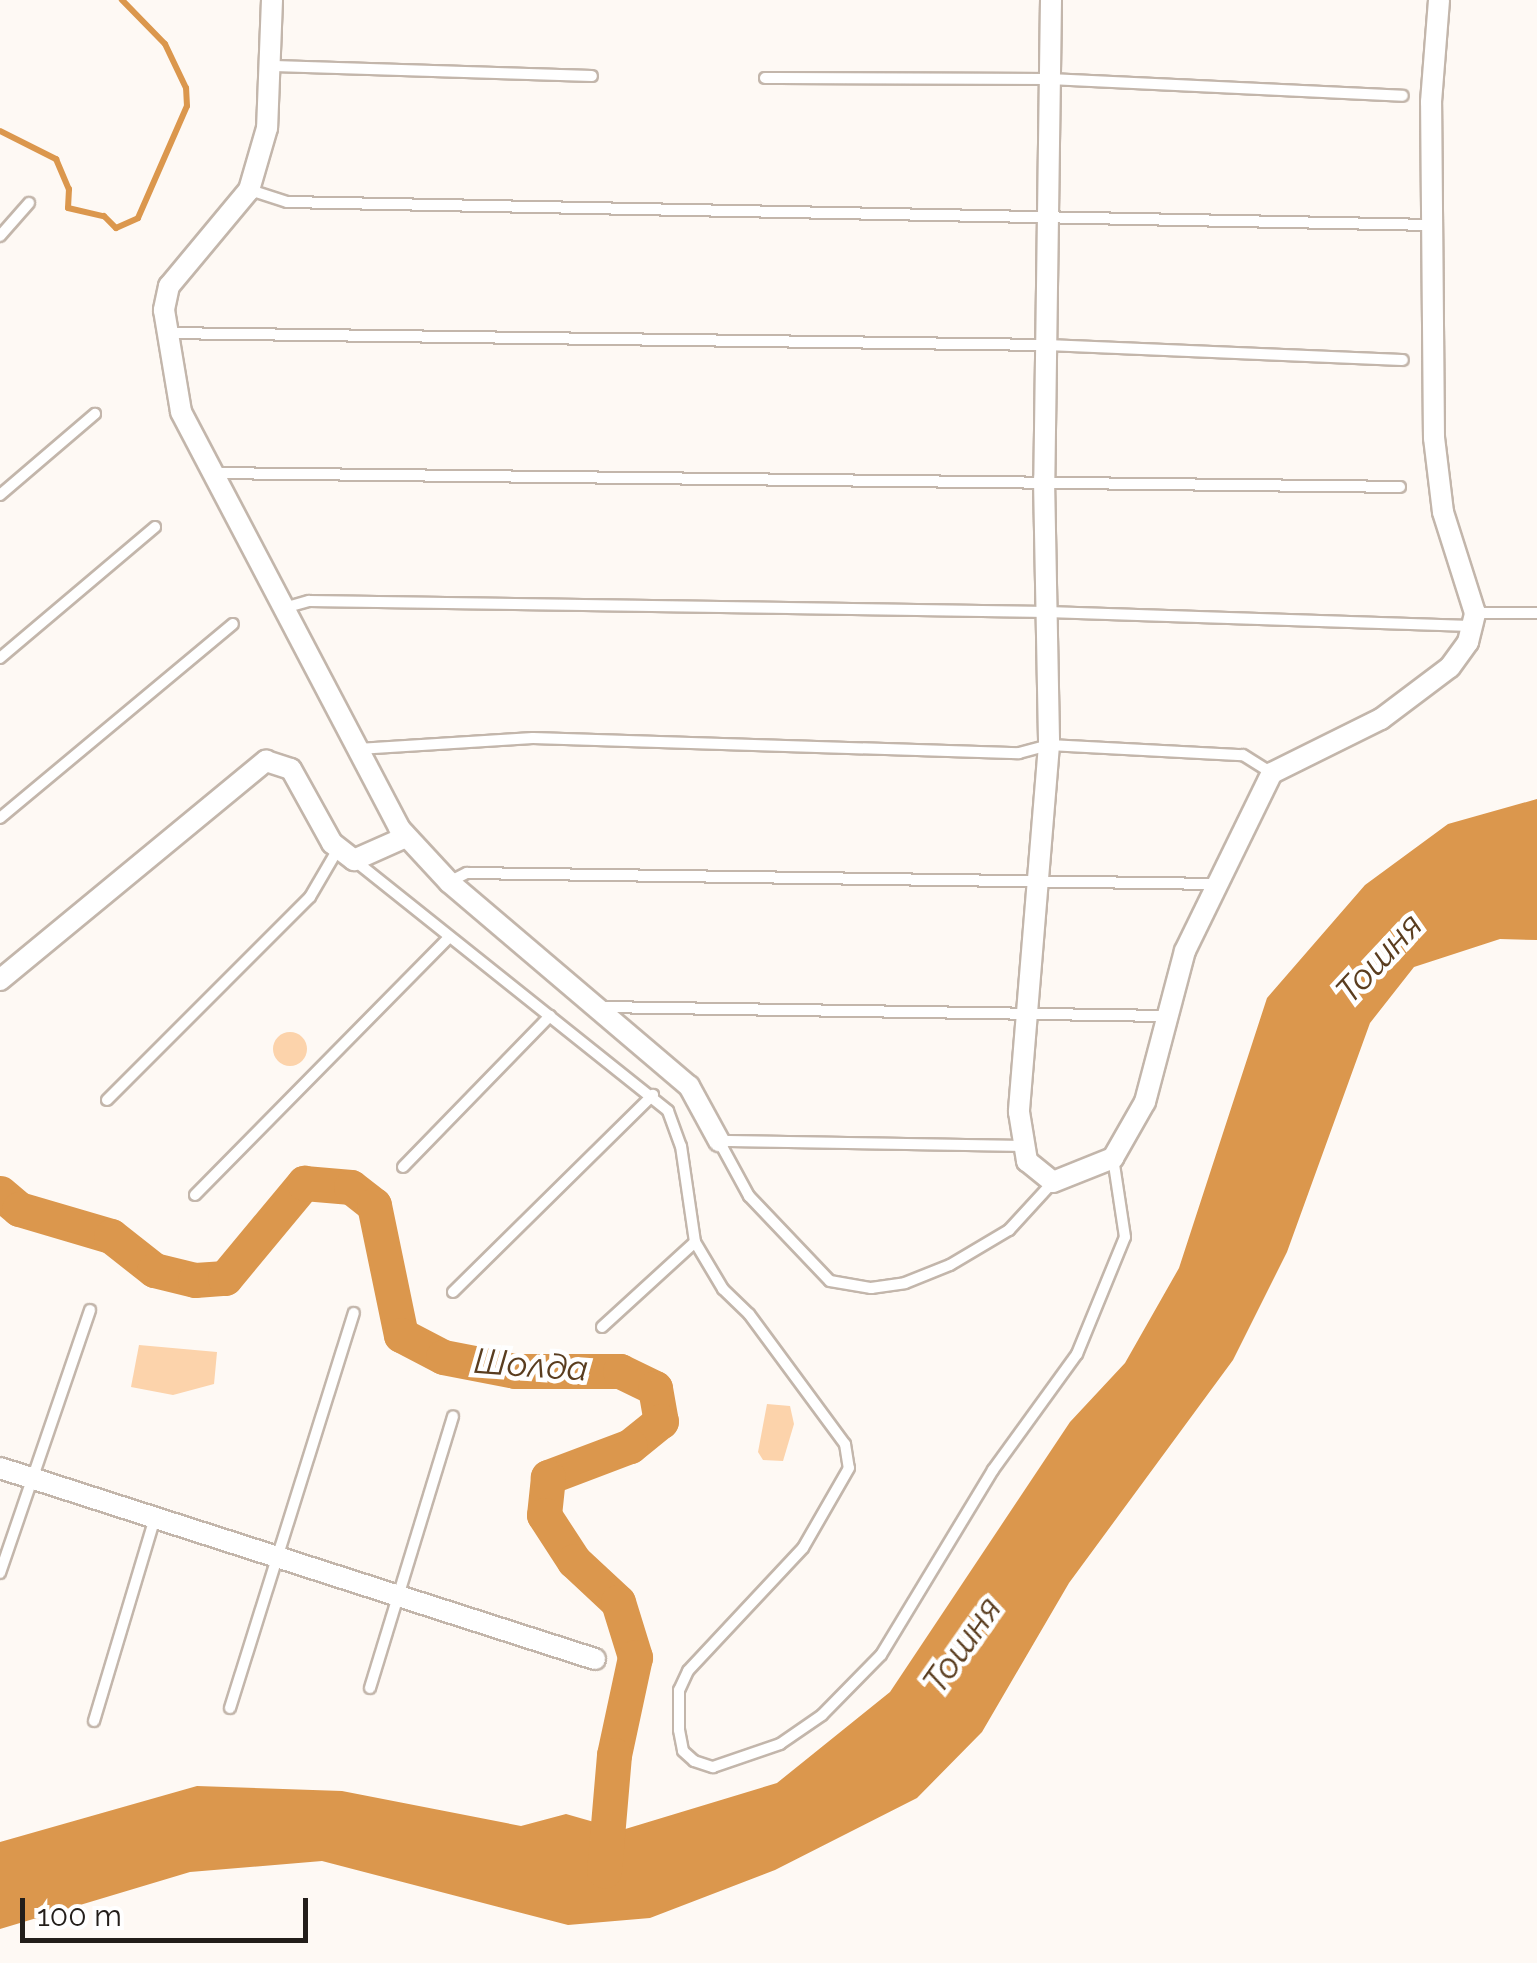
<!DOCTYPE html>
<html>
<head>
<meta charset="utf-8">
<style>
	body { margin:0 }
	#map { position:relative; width:1537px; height:1963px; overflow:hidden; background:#fef9f4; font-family:Raleway,sans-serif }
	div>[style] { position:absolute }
	.green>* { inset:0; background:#fcd3ab }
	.round { border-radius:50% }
	.water>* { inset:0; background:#db974d }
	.stream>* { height:6px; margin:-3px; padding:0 3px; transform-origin:3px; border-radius:3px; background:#db974d }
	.river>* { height:35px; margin:-17.5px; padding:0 17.5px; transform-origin:17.5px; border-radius:17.5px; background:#db974d }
	.roads { filter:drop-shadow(2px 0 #c3b6ab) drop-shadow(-2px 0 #c3b6ab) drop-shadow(0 2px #c3b6ab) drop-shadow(0 -2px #c3b6ab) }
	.service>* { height:10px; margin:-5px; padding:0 5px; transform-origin:5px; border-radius:5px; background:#fff }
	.minor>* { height:20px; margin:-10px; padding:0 10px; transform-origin:10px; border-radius:10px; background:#fff }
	span { translate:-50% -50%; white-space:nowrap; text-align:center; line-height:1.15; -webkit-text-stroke:9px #fff; paint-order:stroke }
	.water-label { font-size:35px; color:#5a3d1f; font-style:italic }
	.scale { position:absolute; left:20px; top:1898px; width:288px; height:45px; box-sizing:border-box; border:5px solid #231e1a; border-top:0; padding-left:12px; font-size:30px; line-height:35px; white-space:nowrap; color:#231e1a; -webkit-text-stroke:8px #fff; paint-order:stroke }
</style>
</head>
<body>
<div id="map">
	<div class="green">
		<div class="round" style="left:273px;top:1032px;width:34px;height:34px"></div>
		<div style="clip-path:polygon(139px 1345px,217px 1352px,214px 1384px,173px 1395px,131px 1387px)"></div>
		<div style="clip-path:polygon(767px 1404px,790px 1406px,794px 1424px,783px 1461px,763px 1460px,758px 1452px)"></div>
	</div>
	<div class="water">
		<div style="clip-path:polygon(1537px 799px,1537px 940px,1500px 939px,1414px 967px,1370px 1023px,1287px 1252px,1233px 1360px,1069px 1583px,982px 1732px,917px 1798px,775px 1870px,650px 1918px,568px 1925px,322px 1861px,190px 1872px,0 1929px,0 1842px,197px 1786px,342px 1791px,521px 1826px,566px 1814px,622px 1830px,777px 1783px,890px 1692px,1070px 1422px,1125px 1363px,1179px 1268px,1267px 998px,1365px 885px,1448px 824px)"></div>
	</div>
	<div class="stream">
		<div style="left:0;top:131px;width:63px;rotate:26.6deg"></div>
		<div style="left:56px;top:159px;width:33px;rotate:67deg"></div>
		<div style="left:69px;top:189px;width:19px;rotate:93deg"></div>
		<div style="left:68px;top:208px;width:37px;rotate:13deg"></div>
		<div style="left:104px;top:216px;width:17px;rotate:45deg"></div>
		<div style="left:116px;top:228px;width:24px;rotate:-24deg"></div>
		<div style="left:138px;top:218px;width:122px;rotate:-66.4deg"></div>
		<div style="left:187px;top:106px;width:18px;rotate:-93deg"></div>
		<div style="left:186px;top:88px;width:49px;rotate:-115.5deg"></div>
		<div style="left:165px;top:44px;width:62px;rotate:-134.3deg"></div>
	</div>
	<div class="river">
		<div style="left:0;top:1193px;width:25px;rotate:40deg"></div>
		<div style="left:19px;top:1209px;width:96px;rotate:16.4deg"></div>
		<div style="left:111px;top:1236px;width:55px;rotate:38.3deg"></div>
		<div style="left:154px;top:1270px;width:42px;rotate:13.7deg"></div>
		<div style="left:195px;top:1280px;width:30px;rotate:-4deg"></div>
		<div style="left:225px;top:1278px;width:124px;rotate:-50.3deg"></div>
		<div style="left:304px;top:1183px;width:47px;rotate:4.9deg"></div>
		<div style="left:351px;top:1187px;width:29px;rotate:38deg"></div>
		<div style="left:374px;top:1205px;width:133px;rotate:78.3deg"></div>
		<div style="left:401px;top:1335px;width:47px;rotate:27.6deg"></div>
		<div style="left:443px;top:1357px;width:73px;rotate:11deg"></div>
		<div style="left:515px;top:1371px;width:105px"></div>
		<div style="left:620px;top:1371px;width:39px;rotate:26deg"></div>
		<div style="left:655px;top:1388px;width:34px;rotate:80deg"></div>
		<div style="left:661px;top:1421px;width:40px;rotate:141deg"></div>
		<div style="left:630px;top:1446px;width:88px;rotate:159.3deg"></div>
		<div style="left:548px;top:1477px;width:38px;rotate:96deg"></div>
		<div style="left:544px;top:1515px;width:55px;rotate:56.9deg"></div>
		<div style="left:574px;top:1561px;width:60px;rotate:43deg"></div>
		<div style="left:618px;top:1602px;width:58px;rotate:72.8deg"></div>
		<div style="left:635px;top:1657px;width:100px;rotate:102.1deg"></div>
		<div style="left:614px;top:1755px;width:116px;rotate:94.9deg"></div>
	</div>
	<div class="roads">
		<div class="service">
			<div style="left:274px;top:66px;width:318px;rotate:1.8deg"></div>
			<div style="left:765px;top:78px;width:284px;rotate:0.2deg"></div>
			<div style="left:1049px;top:79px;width:354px;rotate:2.7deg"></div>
			<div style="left:250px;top:190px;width:39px;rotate:18deg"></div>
			<div style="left:287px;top:202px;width:1147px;rotate:1.15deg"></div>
			<div style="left:0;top:236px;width:44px;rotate:-48.7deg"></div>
			<div style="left:164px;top:333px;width:882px;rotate:0.78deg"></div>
			<div style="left:1046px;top:345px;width:357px;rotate:2.4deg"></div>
			<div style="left:211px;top:473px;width:1189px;rotate:0.67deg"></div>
			<div style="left:0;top:495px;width:125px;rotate:-40.5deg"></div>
			<div style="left:284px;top:608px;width:26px;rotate:-16deg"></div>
			<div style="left:309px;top:601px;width:738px;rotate:0.85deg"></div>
			<div style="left:1047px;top:612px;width:424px;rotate:1.9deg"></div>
			<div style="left:1475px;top:613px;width:62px"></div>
			<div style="left:0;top:658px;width:203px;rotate:-40.2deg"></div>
			<div style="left:358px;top:749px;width:175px;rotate:-3.6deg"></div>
			<div style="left:533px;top:738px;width:486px;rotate:1.8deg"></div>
			<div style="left:1019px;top:753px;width:31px;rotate:-15deg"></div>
			<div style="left:1049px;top:745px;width:194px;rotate:3deg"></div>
			<div style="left:1243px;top:755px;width:34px;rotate:32deg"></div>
			<div style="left:0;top:818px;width:303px;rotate:-39.8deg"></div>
			<div style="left:354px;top:860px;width:402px;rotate:38.6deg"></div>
			<div style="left:668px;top:1111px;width:37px;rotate:70deg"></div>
			<div style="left:681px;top:1146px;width:97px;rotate:81.7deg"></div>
			<div style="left:695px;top:1242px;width:55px;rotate:59.2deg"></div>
			<div style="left:723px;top:1289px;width:36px;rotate:44deg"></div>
			<div style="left:749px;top:1314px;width:162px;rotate:53.6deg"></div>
			<div style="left:845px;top:1444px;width:24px;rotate:81deg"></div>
			<div style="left:849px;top:1468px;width:92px;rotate:119.9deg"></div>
			<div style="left:803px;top:1548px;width:168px;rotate:133.1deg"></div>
			<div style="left:688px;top:1671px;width:21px;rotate:115deg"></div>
			<div style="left:679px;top:1690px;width:40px;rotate:90deg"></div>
			<div style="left:679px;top:1730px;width:21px;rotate:79deg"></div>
			<div style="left:683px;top:1751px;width:15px;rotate:42deg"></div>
			<div style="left:694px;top:1761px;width:20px;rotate:18deg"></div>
			<div style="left:713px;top:1767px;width:71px;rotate:-18.9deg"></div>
			<div style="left:780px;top:1744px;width:51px;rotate:-34.6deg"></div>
			<div style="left:822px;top:1715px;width:84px;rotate:-45.5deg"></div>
			<div style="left:881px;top:1655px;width:216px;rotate:-58.8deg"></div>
			<div style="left:993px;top:1470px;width:143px;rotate:-54.1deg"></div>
			<div style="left:1077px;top:1354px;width:126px;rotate:-67.7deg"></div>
			<div style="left:1125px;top:1237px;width:80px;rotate:-98.6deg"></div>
			<div style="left:451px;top:881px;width:18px;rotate:-27deg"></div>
			<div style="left:467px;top:873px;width:749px;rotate:0.84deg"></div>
			<div style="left:600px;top:1007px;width:566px;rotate:0.91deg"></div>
			<div style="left:107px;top:1100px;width:287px;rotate:-45deg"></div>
			<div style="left:310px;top:897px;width:56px;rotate:-59.7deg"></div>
			<div style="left:1020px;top:1146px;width:301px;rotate:-179deg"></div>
			<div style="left:719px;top:1141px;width:63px;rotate:61.4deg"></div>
			<div style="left:749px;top:1196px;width:117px;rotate:46.4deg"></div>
			<div style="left:830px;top:1281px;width:42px;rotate:9.7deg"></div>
			<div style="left:871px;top:1288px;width:34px;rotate:-8deg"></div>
			<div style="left:905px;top:1283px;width:48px;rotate:-21.8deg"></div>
			<div style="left:950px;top:1265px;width:69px;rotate:-30.7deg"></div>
			<div style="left:1009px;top:1230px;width:65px;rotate:-47.5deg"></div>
			<div style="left:403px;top:1167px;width:211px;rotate:-45.8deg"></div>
			<div style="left:195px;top:1195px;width:362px;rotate:-45.4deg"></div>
			<div style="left:453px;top:1292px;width:281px;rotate:-44.6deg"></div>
			<div style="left:602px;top:1327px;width:126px;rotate:-42.4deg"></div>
			<div style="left:0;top:1573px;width:278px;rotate:-71.1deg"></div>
			<div style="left:370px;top:1688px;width:284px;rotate:-73deg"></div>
			<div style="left:230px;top:1708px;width:414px;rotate:-72.6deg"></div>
			<div style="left:94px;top:1721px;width:212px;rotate:-73.3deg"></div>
		</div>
		<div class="minor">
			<div style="left:272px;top:0;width:128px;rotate:92.2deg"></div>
			<div style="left:267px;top:128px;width:65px;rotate:106.2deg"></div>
			<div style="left:249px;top:190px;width:125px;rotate:129.8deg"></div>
			<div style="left:169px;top:286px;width:25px;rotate:102deg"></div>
			<div style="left:164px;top:310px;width:103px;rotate:80.5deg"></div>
			<div style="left:181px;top:412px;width:470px;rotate:62.3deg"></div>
			<div style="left:399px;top:828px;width:74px;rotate:47.2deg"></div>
			<div style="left:449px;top:882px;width:315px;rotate:40.4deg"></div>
			<div style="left:689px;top:1086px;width:63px;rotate:61.4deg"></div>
			<div style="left:1051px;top:0;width:479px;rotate:90.8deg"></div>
			<div style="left:1044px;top:479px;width:266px;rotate:88.9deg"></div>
			<div style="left:1049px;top:745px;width:368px;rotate:94.7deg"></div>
			<div style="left:1019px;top:1112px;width:50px;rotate:80.7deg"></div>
			<div style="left:1027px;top:1161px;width:33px;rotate:39deg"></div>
			<div style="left:1053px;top:1182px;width:65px;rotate:-21.8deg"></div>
			<div style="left:1113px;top:1158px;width:64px;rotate:-60.3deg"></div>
			<div style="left:1145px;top:1102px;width:156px;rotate:-75.2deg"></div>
			<div style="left:1185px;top:951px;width:198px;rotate:-64deg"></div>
			<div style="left:1272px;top:773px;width:122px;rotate:-26.4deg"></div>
			<div style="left:1381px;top:719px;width:86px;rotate:-37deg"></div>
			<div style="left:1450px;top:667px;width:31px;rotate:-54deg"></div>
			<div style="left:1468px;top:642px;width:30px;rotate:-76deg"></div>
			<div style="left:1475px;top:613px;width:106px;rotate:-107.6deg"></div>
			<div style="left:1443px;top:512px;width:75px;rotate:-96.9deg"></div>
			<div style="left:1434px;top:438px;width:336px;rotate:-90.5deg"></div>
			<div style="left:1431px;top:102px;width:102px;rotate:-85.5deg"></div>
			<div style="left:0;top:980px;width:345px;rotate:-39.5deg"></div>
			<div style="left:266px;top:761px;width:26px;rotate:18deg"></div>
			<div style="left:291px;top:769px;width:85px;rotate:61deg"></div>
			<div style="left:332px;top:843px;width:28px;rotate:38deg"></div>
			<div style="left:354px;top:860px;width:57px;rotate:-23.9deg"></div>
			<div style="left:0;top:1468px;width:625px;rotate:17.8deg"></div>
		</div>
	</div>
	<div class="water-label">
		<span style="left:1379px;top:958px;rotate:-47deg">Тошня</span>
		<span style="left:531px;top:1365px;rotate:4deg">Шолда</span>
		<span style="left:962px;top:1645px;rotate:-55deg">Тошня</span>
	</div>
	<div class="scale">100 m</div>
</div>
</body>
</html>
